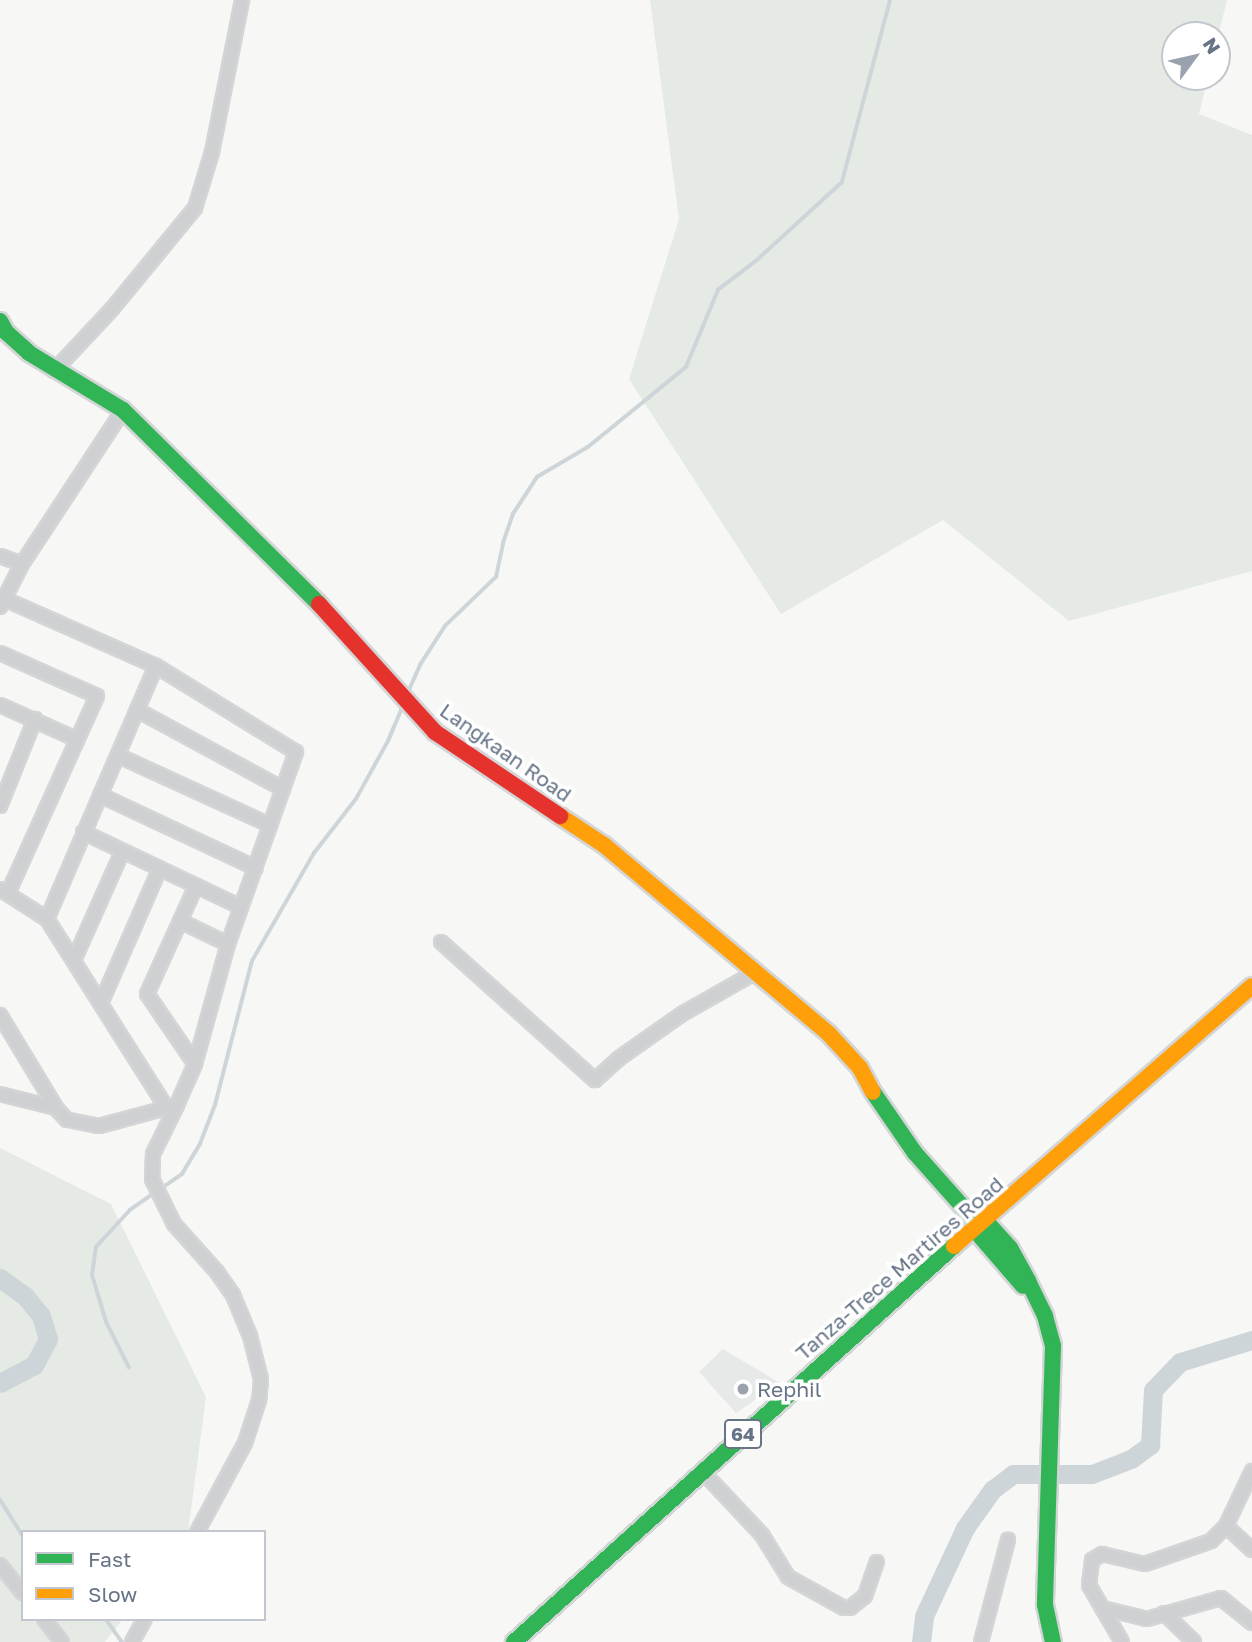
<!DOCTYPE html>
<html>
<head>
<meta charset="utf-8">
<style>
	body { margin:0 }
	#map { position:relative; width:1252px; height:1642px; overflow:hidden; background:#f7f7f6; font-family:"Golos Text",sans-serif }
	div>[style] { position:absolute }
	.built>* { inset:0; background:#e7e9e8 }
	.green>* { inset:0; background:#e6eae4 }
	.stream>* { height:3.5px; margin:-1.75px; padding:0 1.75px; transform-origin:1.75px; border-radius:1.75px; background:#ced5d9 }
	.river>* { height:19px; margin:-9.5px; padding:0 9.5px; transform-origin:9.5px; border-radius:9.5px; background:#ced5d9 }
	.roads { filter:drop-shadow(2px 0 #d4d5d6) drop-shadow(-2px 0 #d4d5d6) drop-shadow(0 2px #d4d5d6) drop-shadow(0 -2px #d4d5d6) }
	.street>* { height:12px; margin:-6px; padding:0 6px; transform-origin:6px; border-radius:6px; background:#cfd0d1 }
	.fast>* { height:16px; margin:-8px; padding:0 8px; transform-origin:8px; border-radius:8px; background:#30b455 }
	.slow>* { height:16px; margin:-8px; padding:0 8px; transform-origin:8px; border-radius:8px; background:#ff9f0a }
	.jam>* { height:16px; margin:-8px; padding:0 8px; transform-origin:8px; border-radius:8px; background:#e5322d }
	.dots>* { width:19px; height:19px; translate:-50% -50%; box-sizing:border-box; border:4px solid #fff; border-radius:50% }
	span { translate:-50% -50%; white-space:nowrap; text-align:center; line-height:1.15; -webkit-text-stroke:7px #fff; paint-order:stroke }
	.shield-label span { padding:2px 5px; background:#fff; border:2px solid; border-radius:5px; -webkit-text-stroke-width:0 }
	.shield-label { font-size:19px; color:#677486; font-weight:700 }
	.street-label { font-size:21px; color:#677486 }
	.poi-label { font-size:21px; color:#677486 }
	.left { translate:0 -50%; text-align:left }
	.legend { position:absolute; left:21px; top:1530px; width:245px; height:91px; box-sizing:border-box; background:#fff; border:2px solid #c2c7cf; margin:0; padding:9px 12px; list-style:none; font-size:21px; color:#677486 }
	.legend li { display:flex; align-items:center; gap:14px; height:35px }
	.legend b { width:35px; border:2px solid #c2c7cf }
	.north { position:absolute; left:1161px; top:21px; width:70px; height:70px; box-sizing:border-box; background:#fff; border:2px solid #c2c7cf; border-radius:50%; rotate:57deg; font-size:19px; font-weight:700; line-height:28px; text-align:center; color:#677486 }
	.north::after { content:''; display:block; margin:auto; width:24px; height:32px; background:#99a2ad; clip-path:polygon(50% 0,100% 100%,50% 72%,0 100%) }
</style>
</head>
<body>
<div id="map">
	<div class="built">
		<div style="clip-path:polygon(723px 1349px,780px 1383px,736px 1413px,699px 1372px)"></div>
	</div>
	<div class="green">
		<div style="clip-path:polygon(650px 0,1227px 0,1217px 41px,1217px 35px,1175px 35px,1175px 77px,1208px 77px,1199px 114px,1252px 135px,1252px 571px,1069px 621px,943px 520px,781px 614px,629px 379px,679px 219px)"></div>
		<div style="clip-path:polygon(0 1148px,111px 1204px,206px 1397px,188px 1532px,23px 1532px,23px 1619px,123px 1619px,105px 1642px,0 1642px)"></div>
	</div>
	<div class="stream">
		<div style="left:409px;top:690px;width:27px;rotate:-66deg"></div>
		<div style="left:420px;top:665px;width:46px;rotate:-57.3deg"></div>
		<div style="left:445px;top:626px;width:71px;rotate:-43.9deg"></div>
		<div style="left:496px;top:577px;width:35px;rotate:-78deg"></div>
		<div style="left:503px;top:543px;width:31px;rotate:-71deg"></div>
		<div style="left:513px;top:514px;width:44px;rotate:-57deg"></div>
		<div style="left:537px;top:477px;width:59px;rotate:-30.5deg"></div>
		<div style="left:588px;top:447px;width:127px;rotate:-39.2deg"></div>
		<div style="left:686px;top:367px;width:83px;rotate:-67.4deg"></div>
		<div style="left:718px;top:290px;width:49px;rotate:-37.6deg"></div>
		<div style="left:757px;top:260px;width:115px;rotate:-42.5deg"></div>
		<div style="left:842px;top:182px;width:188px;rotate:-75.2deg"></div>
		<div style="left:165px;top:1186px;width:21px;rotate:-35deg"></div>
		<div style="left:182px;top:1174px;width:35px;rotate:-59deg"></div>
		<div style="left:200px;top:1144px;width:42px;rotate:-69deg"></div>
		<div style="left:215px;top:1105px;width:149px;rotate:-75.6deg"></div>
		<div style="left:252px;top:961px;width:125px;rotate:-60.1deg"></div>
		<div style="left:314px;top:853px;width:68px;rotate:-52.1deg"></div>
		<div style="left:356px;top:799px;width:66px;rotate:-61.1deg"></div>
		<div style="left:388px;top:741px;width:34px;rotate:-67deg"></div>
		<div style="left:129px;top:1368px;width:51px;rotate:-116.6deg"></div>
		<div style="left:106px;top:1322px;width:49px;rotate:-106.6deg"></div>
		<div style="left:92px;top:1275px;width:28px;rotate:-82deg"></div>
		<div style="left:96px;top:1247px;width:50px;rotate:-47.4deg"></div>
		<div style="left:130px;top:1210px;width:24px;rotate:-35deg"></div>
		<div style="left:0;top:1390px;width:25px;rotate:-47deg"></div>
		<div style="left:0;top:1499px;width:44px;rotate:58.1deg"></div>
		<div style="left:106px;top:1619px;width:28px;rotate:55deg"></div>
	</div>
	<div class="river">
		<div style="left:0;top:1278px;width:31px;rotate:36deg"></div>
		<div style="left:25px;top:1296px;width:26px;rotate:51deg"></div>
		<div style="left:41px;top:1316px;width:24px;rotate:73deg"></div>
		<div style="left:48px;top:1339px;width:30px;rotate:118deg"></div>
		<div style="left:34px;top:1365px;width:38px;rotate:152deg"></div>
		<div style="left:921px;top:1642px;width:26px;rotate:-83deg"></div>
		<div style="left:924px;top:1616px;width:97px;rotate:-65deg"></div>
		<div style="left:965px;top:1528px;width:47px;rotate:-54.6deg"></div>
		<div style="left:992px;top:1490px;width:26px;rotate:-37deg"></div>
		<div style="left:1013px;top:1474px;width:79px"></div>
		<div style="left:1092px;top:1474px;width:42px;rotate:-21deg"></div>
		<div style="left:1131px;top:1459px;width:24px;rotate:-36deg"></div>
		<div style="left:1150px;top:1445px;width:55px;rotate:-86.9deg"></div>
		<div style="left:1153px;top:1390px;width:39px;rotate:-46deg"></div>
		<div style="left:1180px;top:1362px;width:75px;rotate:-17deg"></div>
	</div>
	<div class="roads">
		<div class="street">
			<div style="left:54px;top:371px;width:85px;rotate:-46.9deg"></div>
			<div style="left:112px;top:309px;width:131px;rotate:-50.6deg"></div>
			<div style="left:195px;top:208px;width:59px;rotate:-73.1deg"></div>
			<div style="left:212px;top:152px;width:155px;rotate:-78.8deg"></div>
			<div style="left:0;top:556px;width:23px;rotate:20deg"></div>
			<div style="left:0;top:597px;width:171px;rotate:23.9deg"></div>
			<div style="left:156px;top:666px;width:164px;rotate:31.6deg"></div>
			<div style="left:296px;top:752px;width:204px;rotate:109.5deg"></div>
			<div style="left:228px;top:944px;width:124px;rotate:105.4deg"></div>
			<div style="left:195px;top:1064px;width:45px;rotate:113.7deg"></div>
			<div style="left:177px;top:1105px;width:81px;rotate:164.9deg"></div>
			<div style="left:99px;top:1126px;width:33px;rotate:-169deg"></div>
			<div style="left:67px;top:1120px;width:16px;rotate:-133deg"></div>
			<div style="left:56px;top:1108px;width:58px;rotate:-166deg"></div>
			<div style="left:0;top:607px;width:48px;rotate:-62.9deg"></div>
			<div style="left:22px;top:564px;width:184px;rotate:-56.7deg"></div>
			<div style="left:0;top:653px;width:106px;rotate:23.9deg"></div>
			<div style="left:97px;top:696px;width:216px;rotate:114.3deg"></div>
			<div style="left:0;top:705px;width:85px;rotate:24.2deg"></div>
			<div style="left:137px;top:710px;width:166px;rotate:28.4deg"></div>
			<div style="left:119px;top:756px;width:166px;rotate:24.6deg"></div>
			<div style="left:100px;top:795px;width:172px;rotate:25.1deg"></div>
			<div style="left:0;top:806px;width:94px;rotate:-68.1deg"></div>
			<div style="left:83px;top:832px;width:175px;rotate:25.4deg"></div>
			<div style="left:0;top:889px;width:56px;rotate:32.6deg"></div>
			<div style="left:47px;top:919px;width:222px;rotate:57.7deg"></div>
			<div style="left:47px;top:919px;width:275px;rotate:-66.7deg"></div>
			<div style="left:182px;top:922px;width:51px;rotate:25.6deg"></div>
			<div style="left:441px;top:942px;width:207px;rotate:41.9deg"></div>
			<div style="left:595px;top:1080px;width:31px;rotate:-42deg"></div>
			<div style="left:618px;top:1059px;width:78px;rotate:-35.1deg"></div>
			<div style="left:682px;top:1014px;width:85px;rotate:-29.6deg"></div>
			<div style="left:74px;top:960px;width:118px;rotate:-66deg"></div>
			<div style="left:101px;top:1003px;width:145px;rotate:-66.4deg"></div>
			<div style="left:0;top:1015px;width:109px;rotate:58.9deg"></div>
			<div style="left:195px;top:1064px;width:85px;rotate:-124.4deg"></div>
			<div style="left:147px;top:994px;width:119px;rotate:-65.6deg"></div>
			<div style="left:177px;top:1105px;width:55px;rotate:116.1deg"></div>
			<div style="left:153px;top:1154px;width:25px;rotate:92deg"></div>
			<div style="left:152px;top:1179px;width:50px;rotate:63.9deg"></div>
			<div style="left:174px;top:1224px;width:64px;rotate:48.1deg"></div>
			<div style="left:217px;top:1272px;width:28px;rotate:55deg"></div>
			<div style="left:233px;top:1295px;width:44px;rotate:67.5deg"></div>
			<div style="left:250px;top:1336px;width:44px;rotate:75.7deg"></div>
			<div style="left:261px;top:1379px;width:21px;rotate:95deg"></div>
			<div style="left:259px;top:1400px;width:45px;rotate:108deg"></div>
			<div style="left:245px;top:1443px;width:101px;rotate:118.3deg"></div>
			<div style="left:702px;top:1471px;width:88px;rotate:46.8deg"></div>
			<div style="left:762px;top:1535px;width:49px;rotate:58.2deg"></div>
			<div style="left:788px;top:1577px;width:64px;rotate:29deg"></div>
			<div style="left:844px;top:1608px;width:6px"></div>
			<div style="left:850px;top:1608px;width:19px;rotate:-39deg"></div>
			<div style="left:865px;top:1596px;width:36px;rotate:-71deg"></div>
			<div style="left:1226px;top:1526px;width:35px;rotate:43deg"></div>
			<div style="left:0;top:1565px;width:36px;rotate:51deg"></div>
			<div style="left:1102px;top:1608px;width:46px;rotate:13.7deg"></div>
			<div style="left:1147px;top:1619px;width:77px;rotate:-15.8deg"></div>
			<div style="left:1221px;top:1598px;width:40px;rotate:39deg"></div>
			<div style="left:1164px;top:1613px;width:42px;rotate:44deg"></div>
			<div style="left:44px;top:1619px;width:29px;rotate:52deg"></div>
			<div style="left:132px;top:1642px;width:26px;rotate:-61deg"></div>
			<div style="left:981px;top:1642px;width:106px;rotate:-75.2deg"></div>
			<div style="left:1122px;top:1642px;width:66px;rotate:-120.1deg"></div>
			<div style="left:1089px;top:1585px;width:25px;rotate:-83deg"></div>
			<div style="left:1092px;top:1560px;width:12px;rotate:-31deg"></div>
			<div style="left:1102px;top:1554px;width:44px;rotate:13.1deg"></div>
			<div style="left:1145px;top:1564px;width:70px;rotate:-19.2deg"></div>
			<div style="left:1211px;top:1541px;width:21px;rotate:-45deg"></div>
			<div style="left:1226px;top:1526px;width:61px;rotate:-64.7deg"></div>
		</div>
		<div class="fast">
			<div style="left:0;top:321px;width:13px;rotate:61deg"></div>
			<div style="left:6px;top:332px;width:31px;rotate:42deg"></div>
			<div style="left:29px;top:353px;width:110px;rotate:31.2deg"></div>
			<div style="left:123px;top:410px;width:276px;rotate:44.7deg"></div>
			<div style="left:873px;top:1092px;width:74px;rotate:55.5deg"></div>
			<div style="left:915px;top:1153px;width:96px;rotate:48.4deg"></div>
			<div style="left:985px;top:1220px;width:38px;rotate:48deg"></div>
			<div style="left:1010px;top:1248px;width:38px;rotate:61deg"></div>
			<div style="left:1028px;top:1281px;width:39px;rotate:64deg"></div>
			<div style="left:1045px;top:1316px;width:31px;rotate:75deg"></div>
			<div style="left:1053px;top:1346px;width:259px;rotate:91.8deg"></div>
			<div style="left:1045px;top:1605px;width:38px;rotate:78deg"></div>
			<div style="left:974px;top:1229px;width:75px;rotate:49.3deg"></div>
			<div style="left:514px;top:1642px;width:592px;rotate:-41.99deg"></div>
		</div>
		<div class="slow">
			<div style="left:560px;top:816px;width:53px;rotate:33.4deg"></div>
			<div style="left:604px;top:845px;width:294px;rotate:40deg"></div>
			<div style="left:829px;top:1034px;width:46px;rotate:47.6deg"></div>
			<div style="left:860px;top:1068px;width:27px;rotate:62deg"></div>
			<div style="left:954px;top:1246px;width:395px;rotate:-41.1deg"></div>
		</div>
		<div class="jam">
			<div style="left:319px;top:604px;width:173px;rotate:47.8deg"></div>
			<div style="left:435px;top:732px;width:151px;rotate:33.9deg"></div>
		</div>
	</div>
	<div class="dots">
		<div style="left:743px;top:1389px;background:#99a2ad"></div>
	</div>
	<div class="shield-label">
		<span style="left:743px;top:1434px">64</span>
	</div>
	<div class="street-label">
		<span style="left:506px;top:752px;rotate:35deg">Langkaan Road</span>
		<span style="left:899px;top:1268px;rotate:-41deg">Tanza-Trece Martires Road</span>
	</div>
	<div class="poi-label">
		<span class="left" style="left:757px;top:1389px">Rephil</span>
	</div>
	<ul class="legend">
	<li><b style="height:9px;background:#30b455"></b>Fast</li>
	<li><b style="height:9px;background:#ff9f0a"></b>Slow</li>
	</ul>
	<div class="north">N</div>
</div>
</body>
</html>
